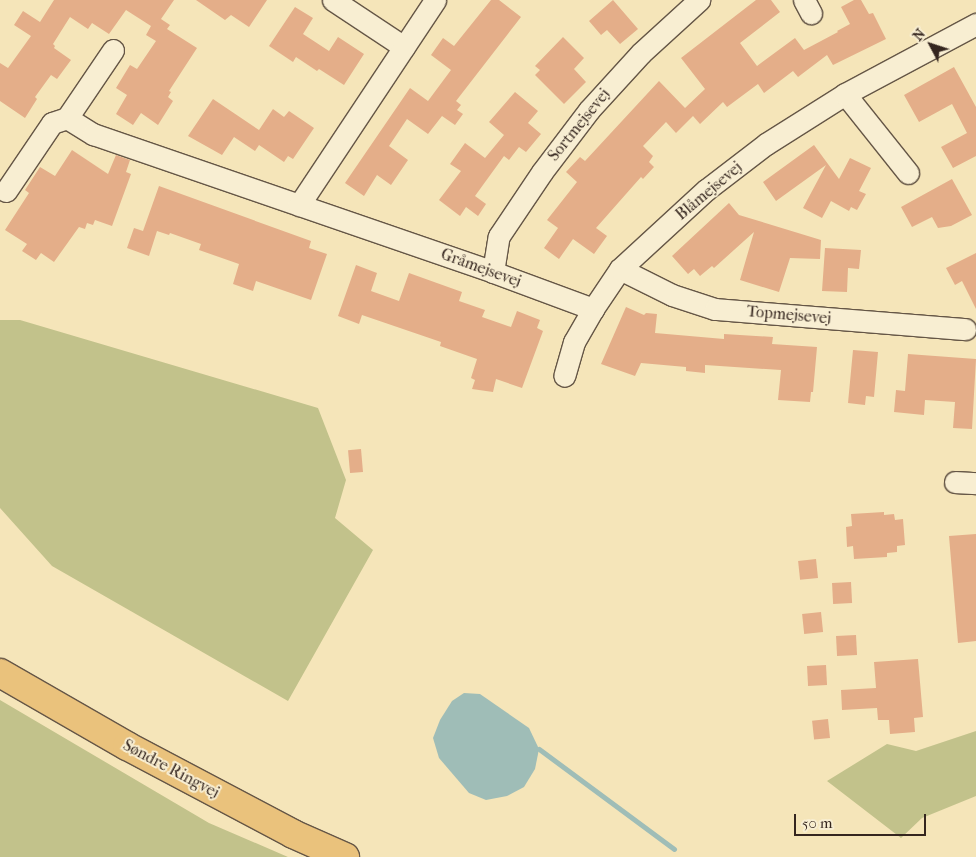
<!DOCTYPE html>
<html>
<head>
<meta charset="utf-8">
<style>
	body { margin:0 }
	#map { position:relative; width:976px; height:857px; overflow:hidden; background:#f5e5b9; font-family:"IM FELL French Canon",serif }
	div>[style] { position:absolute }
	.green>* { inset:0; background:#c2c28b }
	.water>* { inset:0; background:#9fbdb7 }
	.stream>* { height:5px; margin:-2.5px; padding:0 2.5px; transform-origin:2.5px; border-radius:2.5px; background:#9fbdb7 }
	.building>* { inset:0; background:#e4ae89; transform-origin:0 0 }
	.roads { filter:drop-shadow(1px 0 #655646) drop-shadow(-1px 0 #655646) drop-shadow(0 1px #655646) drop-shadow(0 -1px #655646) }
	.minor>* { height:21px; margin:-10.5px; padding:0 10.5px; transform-origin:10.5px; border-radius:10.5px; background:#f8eed2 }
	.primary>* { height:28px; margin:-14px; padding:0 14px; transform-origin:14px; border-radius:14px; background:#eac27c }
	span { translate:-50% -50%; white-space:nowrap; text-align:center; line-height:1.15; -webkit-text-stroke:4px #f8eed2; paint-order:stroke }
	.street-label { font-size:16px; color:#35261f }
	.north { position:absolute; left:906px; top:20px; width:50px; height:50px; -webkit-text-stroke:4px #f8eed2; paint-order:stroke; rotate:310deg; font-size:14px; font-weight:700; line-height:20px; text-align:center; color:#35261f }
	.north::after { content:''; display:block; margin:auto; width:18px; height:22px; background:#35261f; clip-path:polygon(50% 0,100% 100%,50% 72%,0 100%) }
	.scale { position:absolute; left:794px; top:814px; width:132px; height:22px; box-sizing:border-box; border:2px solid #35261f; border-top:0; padding-left:6px; font-size:15px; line-height:18px; white-space:nowrap; color:#35261f; -webkit-text-stroke:4px #f8eed2; paint-order:stroke }
</style>
</head>
<body>
<div id="map">
	<div class="green">
		<div style="clip-path:polygon(0 320px,20px 320px,318px 408px,346px 480px,335px 518px,373px 550px,288px 701px,52px 566px,0 508px)"></div>
		<div style="clip-path:polygon(0 700px,209px 823px,288px 857px,0 857px)"></div>
		<div style="clip-path:polygon(976px 731px,976px 796px,922px 818px,901px 838px,827px 781px,887px 744px,916px 751px)"></div>
	</div>
	<div class="water">
		<div style="clip-path:polygon(464px 693px,480px 694px,529px 728px,539px 749px,535px 769px,524px 787px,507px 796px,486px 800px,469px 793px,439px 758px,433px 738px,440px 720px,452px 701px)"></div>
	</div>
	<div class="stream">
		<div style="left:539px;top:749px;width:168px;rotate:36.5deg"></div>
	</div>
	<div class="building">
		<div style="clip-path:polygon(54px 0,174px 0,161px 19px,170px 25px,167px 29px,197px 48px,169px 91px,171px 92px,168px 97px,173px 101px,158px 125px,141px 113px,133px 125px,116px 114px,127px 95px,116px 88px,130px 65px,137px 69px,156px 41px,146px 35px,151px 26px,126px 10px,109px 34px,92px 23px,88px 29px,70px 17px,53px 44px,55px 46px,54px 48px,71px 60px,57px 79px,51px 75px,35px 97px,37px 99px,25px 118px,0 101px,0 63px,8px 68px,31px 36px,14px 25px,23px 11px,40px 22px)"></div>
		<div style="clip-path:polygon(196px 0,267px 0,249px 27px,231px 15px,225px 20px)"></div>
		<div style="clip-path:polygon(491px 0,499px 0,521px 17px,456px 101px,461px 105px,457px 110px,463px 114px,455px 125px,442px 116px,428px 134px,407px 119px,389px 146px,408px 160px,391px 185px,377px 175px,364px 196px,345px 183px,410px 88px,428px 101px,451px 70px,431px 55px,443px 38px,454px 46px)"></div>
		<div style="clip-path:polygon(613px 0,638px 29px,620px 44px,607px 30px,601px 35px,589px 21px)"></div>
		<div style="clip-path:polygon(756px 0,771px 0,780px 12px,740px 43px,757px 66px,795px 38px,804px 50px,838px 32px,837px 31px,850px 24px,841px 7px,854px 0,861px 0,869px 14px,873px 13px,886px 39px,833px 65px,827px 55px,798px 77px,793px 71px,764px 93px,758px 84px,727px 107px,723px 102px,700px 124px,693px 116px,676px 133px,666px 122px,643px 146px,653px 156px,649px 162px,654px 167px,643px 179px,641px 177px,596px 228px,607px 236px,594px 254px,573px 239px,559px 259px,544px 248px,558px 228px,547px 220px,577px 182px,566px 172px,580px 157px,585px 161px,659px 81px,685px 108px,705px 89px,681px 58px)"></div>
		<div style="clip-path:polygon(295px 7px,313px 18px,303px 34px,329px 51px,338px 37px,364px 54px,344px 85px,319px 69px,317px 71px,296px 57px,293px 62px,269px 46px)"></div>
		<div style="clip-path:polygon(563px 37px,584px 58px,574px 69px,586px 82px,564px 104px,535px 75px,540px 70px,535px 66px)"></div>
		<div style="clip-path:polygon(954px 67px,976px 107px,976px 156px,953px 168px,941px 147px,967px 133px,952px 104px,919px 122px,904px 95px)"></div>
		<div style="clip-path:polygon(515px 92px,538px 111px,528px 123px,541px 134px,526px 152px,519px 147px,509px 160px,504px 156px,475px 196px,486px 204px,478px 216px,466px 207px,460px 216px,439px 200px,461px 171px,450px 164px,465px 143px,485px 158px,504px 135px,489px 122px)"></div>
		<div style="clip-path:polygon(213px 99px,259px 130px,273px 109px,284px 117px,289px 111px,314px 128px,293px 159px,288px 156px,284px 162px,259px 145px,255px 151px,234px 137px,222px 155px,188px 136px)"></div>
		<div style="clip-path:polygon(814px 145px,839px 179px,850px 158px,871px 168px,859px 191px,866px 194px,857px 210px,851px 207px,849px 211px,831px 201px,822px 218px,803px 208px,826px 165px,776px 201px,763px 182px)"></div>
		<div style="clip-path:polygon(72px 150px,108px 174px,116px 155px,130px 160px,126px 172px,131px 174px,112px 226px,95px 220px,93px 225px,87px 223px,85px 229px,79px 227px,54px 262px,41px 253px,36px 260px,22px 251px,27px 244px,5px 230px,29px 193px,25px 190px,40px 167px,55px 176px)"></div>
		<div style="clip-path:polygon(952px 179px,972px 215px,951px 226px,938px 228px,932px 217px,912px 227px,901px 207px)"></div>
		<div style="clip-path:polygon(159px 186px,311px 241px,309px 248px,327px 254px,311px 300px,256px 281px,253px 291px,233px 284px,239px 264px,199px 250px,201px 244px,170px 233px,169px 235px,157px 231px,149px 256px,127px 248px,134px 228px,143px 231px)"></div>
		<div style="clip-path:polygon(729px 203px,739px 215px,821px 240px,820px 259px,790px 258px,779px 292px,740px 280px,754px 232px,714px 268px,712px 266px,700px 276px,694px 269px,688px 274px,672px 256px)"></div>
		<div style="clip-path:polygon(825px 248px,861px 250px,859px 269px,848px 268px,847px 292px,822px 291px)"></div>
		<div style="clip-path:polygon(976px 253px,976px 309px,962px 281px,955px 285px,946px 268px)"></div>
		<div style="clip-path:polygon(356px 265px,377px 273px,371px 291px,399px 301px,409px 273px,462px 292px,459px 301px,485px 310px,482px 317px,511px 327px,517px 311px,540px 320px,537px 328px,543px 331px,522px 388px,496px 379px,493px 392px,472px 389px,475px 380px,471px 378px,477px 359px,440px 346px,441px 342px,362px 315px,359px 324px,338px 316px)"></div>
		<div style="clip-path:polygon(626px 307px,644px 315px,646px 313px,657px 314px,655px 333px,724px 339px,724px 334px,773px 337px,772px 344px,817px 347px,813px 392px,811px 392px,810px 402px,778px 400px,781px 370px,705px 365px,705px 373px,686px 371px,686px 367px,641px 363px,635px 376px,601px 364px)"></div>
		<div style="clip-path:polygon(853px 350px,878px 352px,874px 397px,866px 396px,865px 405px,848px 403px)"></div>
		<div style="clip-path:polygon(908px 354px,976px 359px,972px 429px,953px 428px,955px 402px,925px 400px,924px 415px,894px 412px,896px 390px,905px 391px)"></div>
		<div style="left:361px;top:449px;width:23px;height:13px;rotate:85deg"></div>
		<div style="clip-path:polygon(884px 512px,884px 515px,894px 514px,895px 520px,903px 519px,905px 545px,897px 546px,897px 552px,887px 553px,887px 557px,854px 559px,853px 546px,847px 547px,846px 527px,852px 526px,851px 514px)"></div>
		<div style="clip-path:polygon(976px 534px,976px 641px,958px 643px,949px 536px)"></div>
		<div style="left:816px;top:559px;width:19px;height:18px;rotate:84deg"></div>
		<div style="left:851px;top:582px;width:21px;height:19px;rotate:87deg"></div>
		<div style="left:821px;top:612px;width:20px;height:19px;rotate:84deg"></div>
		<div style="left:856px;top:635px;width:20px;height:20px;rotate:87deg"></div>
		<div style="clip-path:polygon(918px 659px,923px 717px,914px 718px,915px 732px,890px 734px,889px 720px,878px 720px,877px 708px,842px 710px,841px 690px,876px 688px,874px 662px)"></div>
		<div style="left:826px;top:665px;width:20px;height:19px;rotate:87deg"></div>
		<div style="left:828px;top:719px;width:19px;height:16px;rotate:84deg"></div>
	</div>
	<div class="roads">
		<div class="minor">
			<div style="left:333px;top:0;width:85px;rotate:33.5deg"></div>
			<div style="left:804px;top:0;width:15px;rotate:62deg"></div>
			<div style="left:845px;top:94px;width:101px;rotate:51.4deg"></div>
			<div style="left:67px;top:118px;width:82px;rotate:-55.9deg"></div>
			<div style="left:6px;top:191px;width:82px;rotate:-55.9deg"></div>
			<div style="left:52px;top:123px;width:16px;rotate:-18deg"></div>
			<div style="left:67px;top:118px;width:31px;rotate:32deg"></div>
			<div style="left:93px;top:134px;width:423px;rotate:19deg"></div>
			<div style="left:493px;top:272px;width:107px;rotate:20.3deg"></div>
			<div style="left:593px;top:309px;width:38px;rotate:120deg"></div>
			<div style="left:574px;top:342px;width:35px;rotate:106deg"></div>
			<div style="left:299px;top:205px;width:246px;rotate:-56.4deg"></div>
			<div style="left:620px;top:269px;width:58px;rotate:26.6deg"></div>
			<div style="left:672px;top:295px;width:45px;rotate:18deg"></div>
			<div style="left:715px;top:309px;width:251px;rotate:4.6deg"></div>
			<div style="left:493px;top:272px;width:36px;rotate:-81deg"></div>
			<div style="left:499px;top:236px;width:77px;rotate:-56.1deg"></div>
			<div style="left:542px;top:172px;width:78px;rotate:-52.8deg"></div>
			<div style="left:589px;top:110px;width:77px;rotate:-47.6deg"></div>
			<div style="left:641px;top:53px;width:79px;rotate:-42.4deg"></div>
			<div style="left:593px;top:309px;width:48px;rotate:-56deg"></div>
			<div style="left:620px;top:269px;width:117px;rotate:-42.6deg"></div>
			<div style="left:706px;top:190px;width:76px;rotate:-37.5deg"></div>
			<div style="left:766px;top:144px;width:93px;rotate:-32.3deg"></div>
			<div style="left:845px;top:94px;width:149px;rotate:-28.1deg"></div>
			<div style="left:955px;top:482px;width:21px;rotate:3deg"></div>
		</div>
		<div class="primary">
			<div style="left:0;top:673px;width:146px;rotate:29.9deg"></div>
			<div style="left:127px;top:746px;width:188px;rotate:27.9deg"></div>
			<div style="left:293px;top:834px;width:57px;rotate:23.9deg"></div>
		</div>
	</div>
	<div class="street-label">
		<span style="left:579px;top:125px;rotate:-51deg">Sortmejsevej</span>
		<span style="left:709px;top:191px;rotate:-40deg">Blåmejsevej</span>
		<span style="left:481px;top:268px;rotate:20deg">Gråmejsevej</span>
		<span style="left:789px;top:315px;rotate:5deg">Topmejsevej</span>
		<span style="left:171px;top:769px;rotate:28deg">Søndre Ringvej</span>
	</div>
	<div class="north">N</div>
	<div class="scale">50 m</div>
</div>
</body>
</html>
